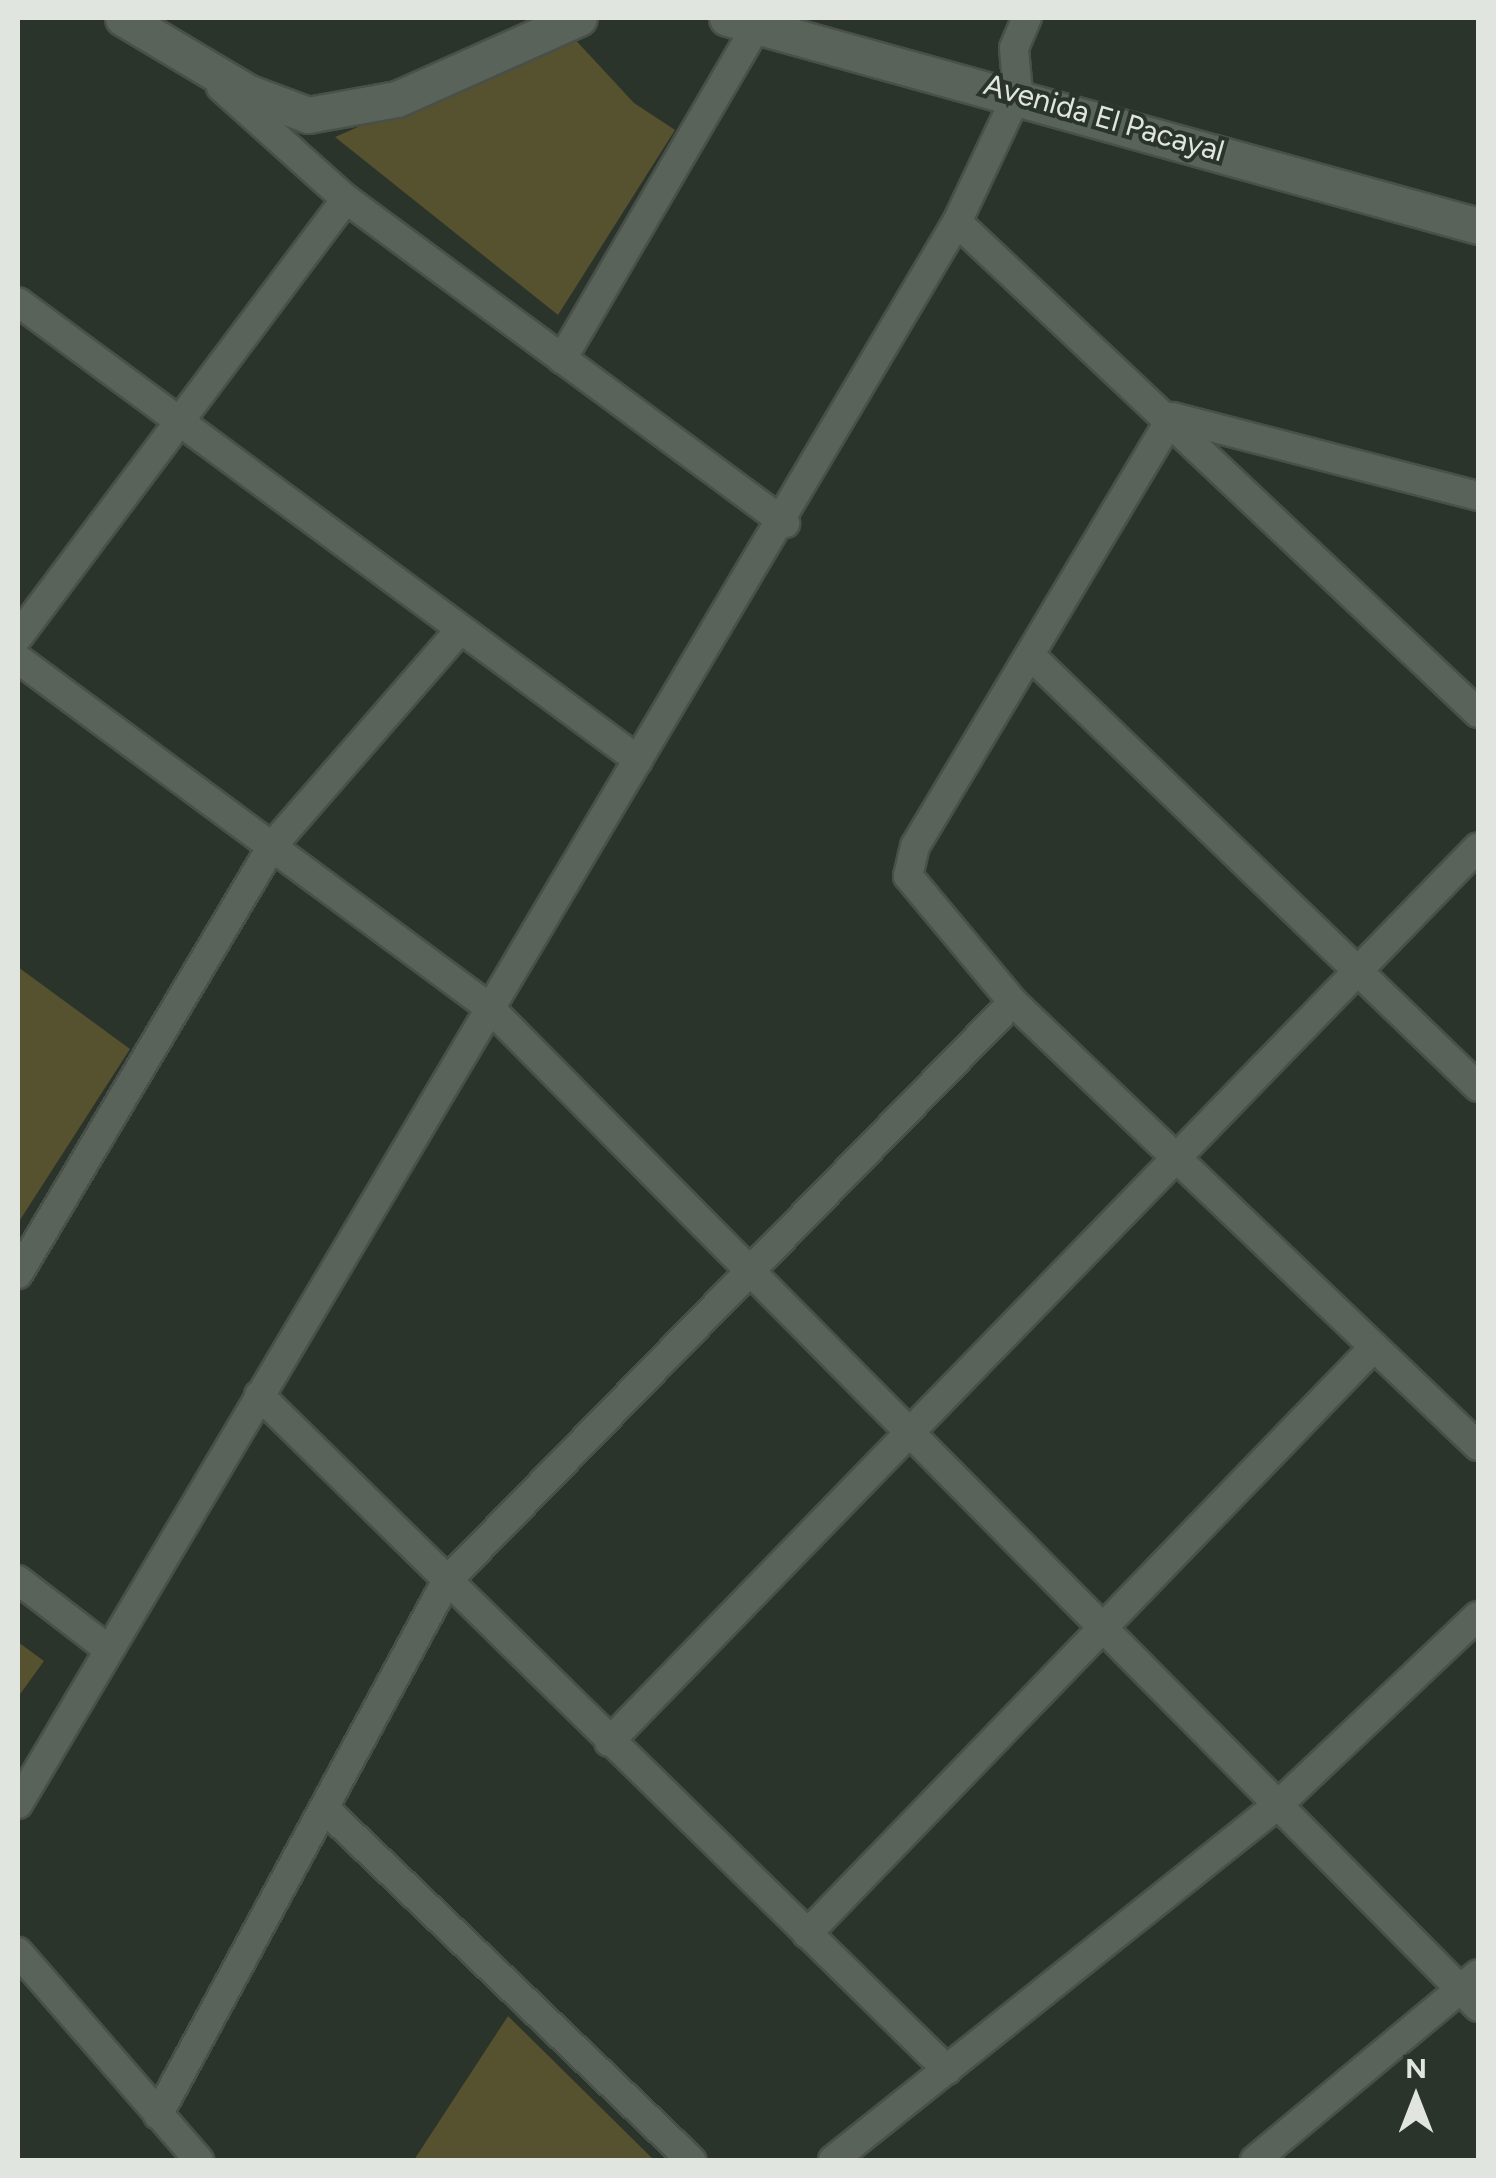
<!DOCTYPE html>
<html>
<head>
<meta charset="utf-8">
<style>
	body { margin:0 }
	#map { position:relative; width:1496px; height:2178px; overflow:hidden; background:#2b342b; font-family:Figtree,sans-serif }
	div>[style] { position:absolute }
	.green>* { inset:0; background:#56512e }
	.roads { filter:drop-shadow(2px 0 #495049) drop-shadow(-2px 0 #495049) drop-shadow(0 2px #495049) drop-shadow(0 -2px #495049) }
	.minor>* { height:28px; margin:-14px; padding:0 14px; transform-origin:14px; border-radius:14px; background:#596359 }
	.tertiary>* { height:35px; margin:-17.5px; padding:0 17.5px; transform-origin:17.5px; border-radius:17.5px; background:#596359 }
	span { translate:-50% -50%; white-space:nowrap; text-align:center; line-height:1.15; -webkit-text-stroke:8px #2b342b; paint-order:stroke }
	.street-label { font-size:30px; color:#e0e5e0 }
	.frame { position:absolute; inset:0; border:20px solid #e0e5e0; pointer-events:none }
	.north { position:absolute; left:1366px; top:2048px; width:100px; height:100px; -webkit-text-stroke:8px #2b342b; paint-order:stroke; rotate:0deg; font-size:28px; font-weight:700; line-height:40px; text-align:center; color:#e0e5e0 }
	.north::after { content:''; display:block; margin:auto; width:35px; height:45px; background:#e0e5e0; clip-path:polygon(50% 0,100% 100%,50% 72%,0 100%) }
</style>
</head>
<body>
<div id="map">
	<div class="green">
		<div style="clip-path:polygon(570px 34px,634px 103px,675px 130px,558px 315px,335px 137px)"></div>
		<div style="clip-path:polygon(18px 967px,130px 1049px,18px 1223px)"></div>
		<div style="clip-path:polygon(18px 1642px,44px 1661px,18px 1697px)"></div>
		<div style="clip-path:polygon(508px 2016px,654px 2160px,414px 2160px)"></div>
	</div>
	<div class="roads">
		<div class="minor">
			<div style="left:221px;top:87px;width:168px;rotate:41.9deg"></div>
			<div style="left:346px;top:199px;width:546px;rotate:36.43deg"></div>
			<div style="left:957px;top:222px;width:716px;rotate:43.3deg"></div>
			<div style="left:18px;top:302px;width:771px;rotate:36.45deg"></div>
			<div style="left:562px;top:359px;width:388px;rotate:-59.7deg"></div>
			<div style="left:1478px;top:496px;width:316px;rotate:-165.5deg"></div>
			<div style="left:1172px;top:417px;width:500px;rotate:120.92deg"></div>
			<div style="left:915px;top:846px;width:31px;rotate:103deg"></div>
			<div style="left:908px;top:876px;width:164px;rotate:50.2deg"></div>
			<div style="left:1013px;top:1002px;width:643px;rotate:43.68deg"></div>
			<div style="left:18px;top:637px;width:547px;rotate:-53.17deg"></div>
			<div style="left:1033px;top:658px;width:618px;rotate:43.95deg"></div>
			<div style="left:18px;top:659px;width:587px;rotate:36.48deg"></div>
			<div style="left:490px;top:1008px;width:1405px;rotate:45.32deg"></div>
			<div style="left:18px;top:1274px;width:499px;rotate:-59.3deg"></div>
			<div style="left:273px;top:845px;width:285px;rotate:-49deg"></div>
			<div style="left:259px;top:1395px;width:964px;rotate:44.45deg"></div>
			<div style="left:18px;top:1580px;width:113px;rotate:37.5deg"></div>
			<div style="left:609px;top:1742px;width:1247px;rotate:-45.84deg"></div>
			<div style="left:18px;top:1804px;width:1840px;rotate:-59.31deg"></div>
			<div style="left:957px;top:222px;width:143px;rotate:-64.7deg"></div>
			<div style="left:1018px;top:93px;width:45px;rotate:-95.1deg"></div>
			<div style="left:1014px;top:48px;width:33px;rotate:-67deg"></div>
			<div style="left:324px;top:1808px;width:509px;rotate:43.8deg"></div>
			<div style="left:807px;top:1934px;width:816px;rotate:-45.99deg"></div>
			<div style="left:18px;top:1952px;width:276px;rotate:49deg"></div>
			<div style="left:158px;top:2115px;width:606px;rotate:-61.62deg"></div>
			<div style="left:446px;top:1582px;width:811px;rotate:-45.65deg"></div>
			<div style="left:833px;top:2160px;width:572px;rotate:-38.61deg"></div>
			<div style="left:1280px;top:1803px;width:272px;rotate:-43.4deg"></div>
			<div style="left:1255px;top:2160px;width:290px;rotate:-39.8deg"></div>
		</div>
		<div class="tertiary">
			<div style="left:123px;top:18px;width:144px;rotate:30.8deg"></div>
			<div style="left:247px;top:92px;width:65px;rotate:20.7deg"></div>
			<div style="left:308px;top:115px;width:90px;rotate:-10.2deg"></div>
			<div style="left:397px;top:99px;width:199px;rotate:-24deg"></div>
			<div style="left:727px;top:18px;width:779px;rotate:15.48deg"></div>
		</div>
	</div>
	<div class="street-label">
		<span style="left:1104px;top:118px;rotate:16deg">Avenida El Pacayal</span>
	</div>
	<div class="frame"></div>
	<div class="north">N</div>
</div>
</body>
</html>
